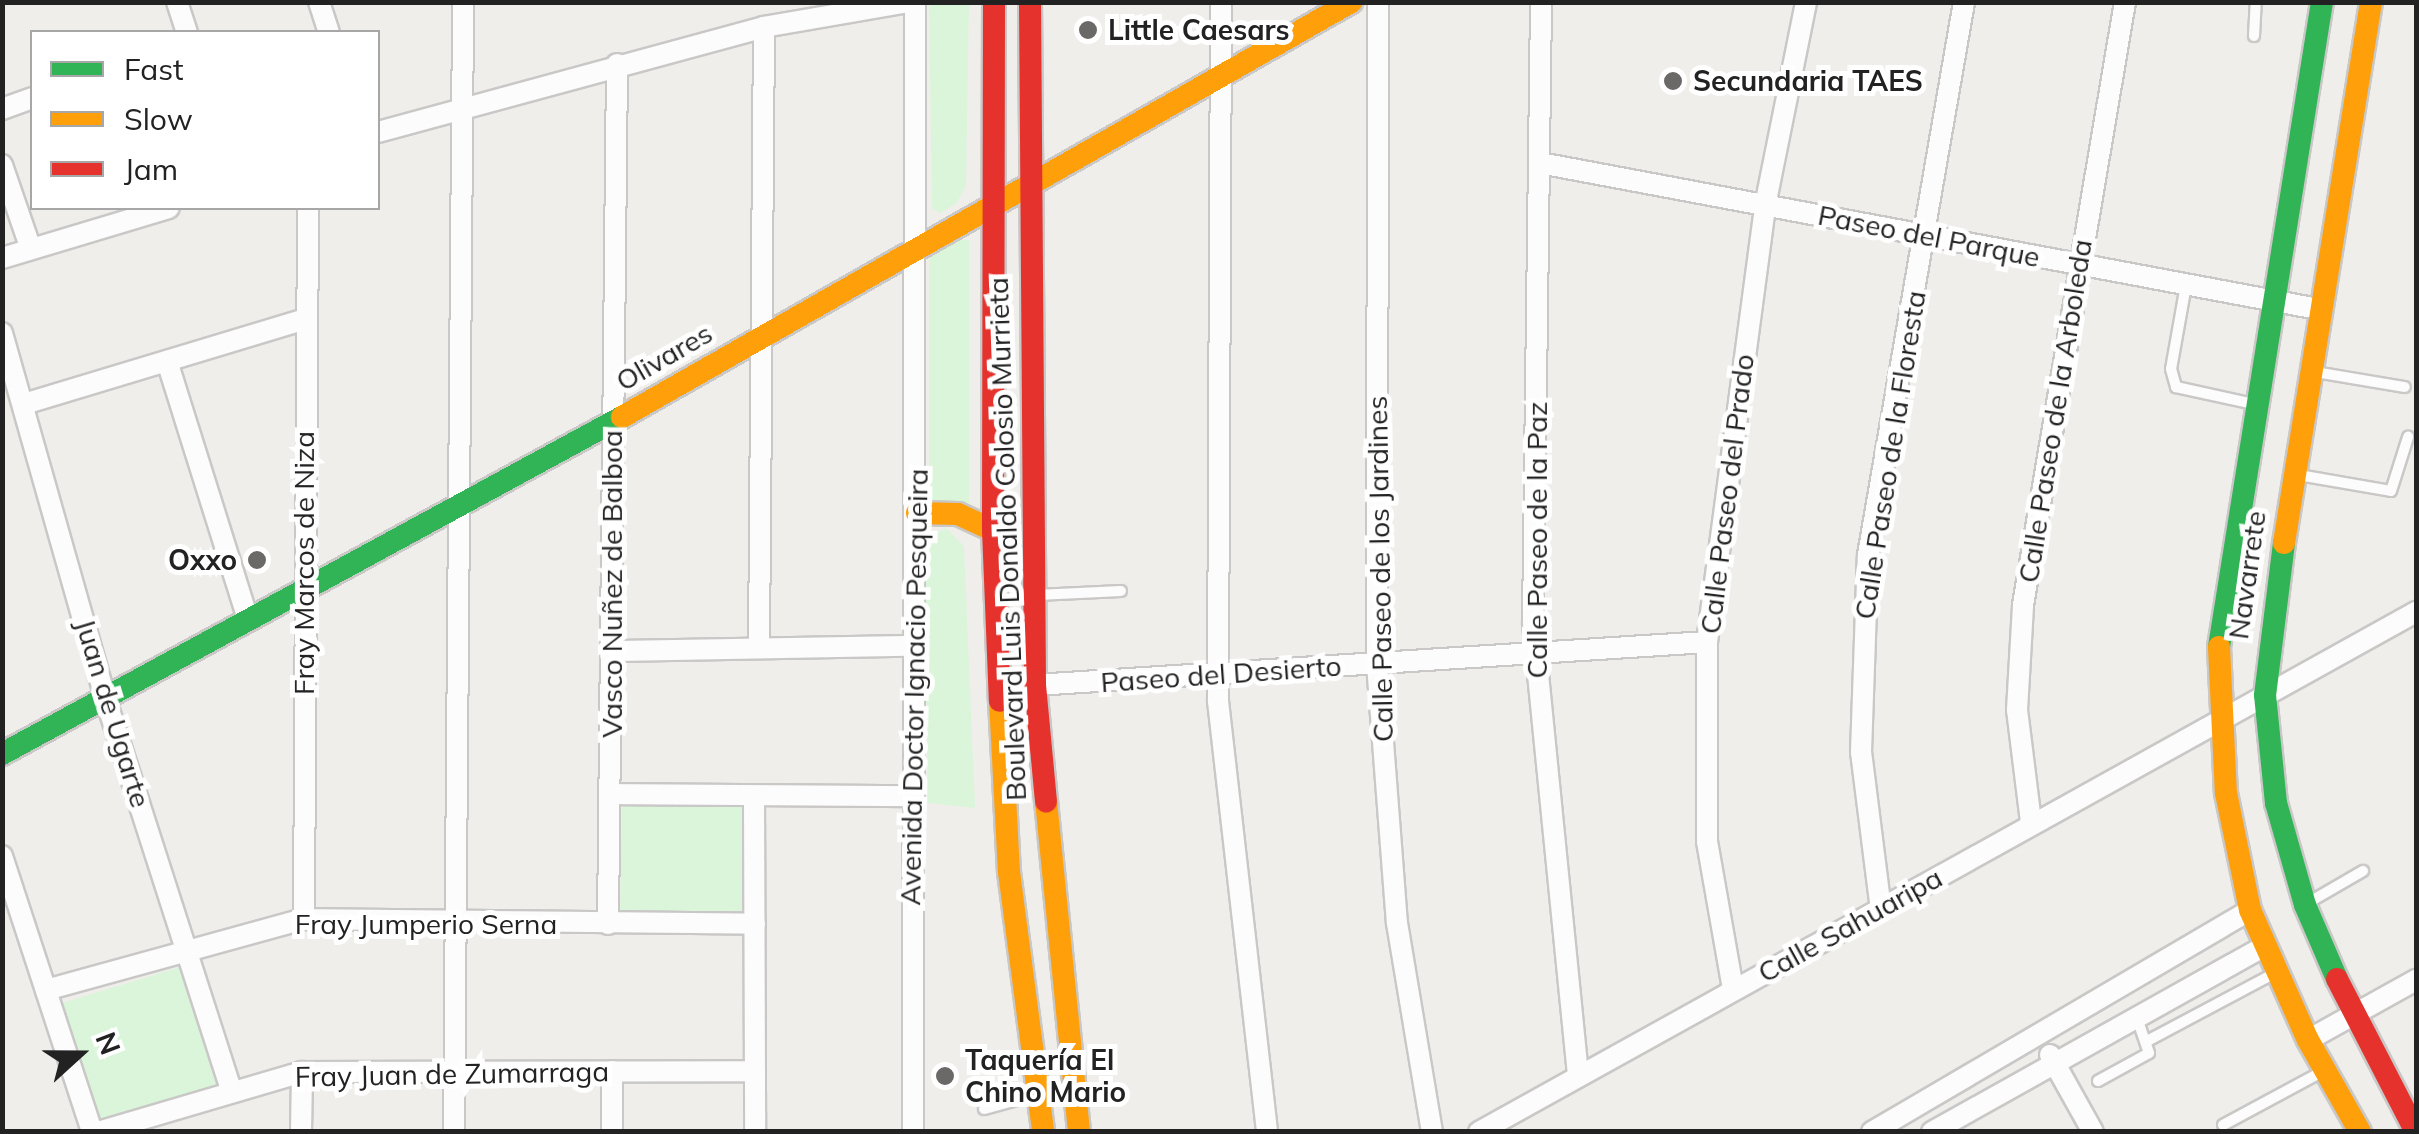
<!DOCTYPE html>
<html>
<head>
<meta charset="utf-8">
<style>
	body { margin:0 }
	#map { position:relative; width:2419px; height:1134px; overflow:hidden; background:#f0eeeb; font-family:Mulish,sans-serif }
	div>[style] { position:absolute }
	.park>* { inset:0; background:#daf5da; transform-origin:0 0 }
	.roads { filter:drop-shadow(2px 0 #c9c8c7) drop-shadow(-2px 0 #c9c8c7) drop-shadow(0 2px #c9c8c7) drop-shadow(0 -2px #c9c8c7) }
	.lane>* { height:10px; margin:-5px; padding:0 5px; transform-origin:5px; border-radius:5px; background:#fdfcfc }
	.street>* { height:20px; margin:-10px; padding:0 10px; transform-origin:10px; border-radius:10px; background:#fdfcfc }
	.fast>* { height:22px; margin:-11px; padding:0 11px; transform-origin:11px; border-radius:11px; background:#30b455 }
	.slow>* { height:22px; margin:-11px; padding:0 11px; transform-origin:11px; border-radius:11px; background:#ff9f0a }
	.jam>* { height:22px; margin:-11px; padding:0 11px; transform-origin:11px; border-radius:11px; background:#e5322d }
	.dots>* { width:28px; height:28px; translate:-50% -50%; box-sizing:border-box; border:5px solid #fff; border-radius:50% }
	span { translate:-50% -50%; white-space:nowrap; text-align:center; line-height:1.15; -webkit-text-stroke:10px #fff; paint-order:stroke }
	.poi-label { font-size:28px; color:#222; font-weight:700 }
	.left { translate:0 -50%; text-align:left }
	.right { translate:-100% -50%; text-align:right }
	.street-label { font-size:28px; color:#222 }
	.frame { position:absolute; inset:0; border:5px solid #222; pointer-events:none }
	.legend { position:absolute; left:30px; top:30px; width:350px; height:180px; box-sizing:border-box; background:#fff; border:2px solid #a7a7a7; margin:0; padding:12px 18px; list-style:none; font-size:30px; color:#222 }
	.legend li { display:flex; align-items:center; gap:20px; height:50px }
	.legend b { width:50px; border:2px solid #a7a7a7 }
	.north { position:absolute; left:30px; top:1004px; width:100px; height:100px; -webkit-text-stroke:8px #fff; paint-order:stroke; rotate:69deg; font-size:28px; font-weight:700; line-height:40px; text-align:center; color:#222 }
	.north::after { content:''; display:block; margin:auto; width:35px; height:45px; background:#222; clip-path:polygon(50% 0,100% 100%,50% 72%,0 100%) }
</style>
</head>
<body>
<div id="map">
	<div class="park">
		<div style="clip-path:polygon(929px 3px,969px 3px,966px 185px,957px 203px,941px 213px,932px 209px)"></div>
		<div style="left:969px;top:240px;width:266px;height:40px;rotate:90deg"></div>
		<div style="clip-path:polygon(946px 528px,964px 546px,975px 808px,928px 803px,923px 541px)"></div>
		<div style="left:622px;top:805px;width:122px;height:110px;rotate:1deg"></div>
		<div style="left:180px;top:967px;width:127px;height:125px;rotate:73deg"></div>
	</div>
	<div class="roads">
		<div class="lane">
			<div style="left:2254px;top:36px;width:34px;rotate:-87deg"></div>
			<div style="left:2186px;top:285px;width:85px;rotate:100.1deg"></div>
			<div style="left:2171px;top:369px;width:19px;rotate:74deg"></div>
			<div style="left:2176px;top:387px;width:79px;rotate:12.4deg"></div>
			<div style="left:2309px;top:371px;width:97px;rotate:9.5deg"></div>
			<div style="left:2293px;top:474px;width:99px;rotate:9.8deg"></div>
			<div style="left:2391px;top:491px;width:57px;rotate:-72.5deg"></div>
			<div style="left:1037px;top:595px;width:84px;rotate:-2.7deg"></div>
			<div style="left:2306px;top:904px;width:66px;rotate:-30.1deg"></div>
			<div style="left:2149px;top:1040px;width:143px;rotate:-28deg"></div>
			<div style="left:2098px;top:1081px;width:58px;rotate:-28.8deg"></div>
			<div style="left:2149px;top:1053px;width:37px;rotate:-109deg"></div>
			<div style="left:984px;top:1109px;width:49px;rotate:-15.5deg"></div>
			<div style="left:2223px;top:1125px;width:116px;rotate:-28.3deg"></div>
		</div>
		<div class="street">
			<div style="left:177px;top:2px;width:32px;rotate:72deg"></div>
			<div style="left:319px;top:2px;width:32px;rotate:72deg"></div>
			<div style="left:1221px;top:2px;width:699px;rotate:90.25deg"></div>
			<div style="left:1218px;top:701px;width:434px;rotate:83.5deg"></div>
			<div style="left:1378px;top:2px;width:662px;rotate:90.09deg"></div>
			<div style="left:1377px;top:664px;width:260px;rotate:85.6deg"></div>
			<div style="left:1397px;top:923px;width:212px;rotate:80.5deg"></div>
			<div style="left:1541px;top:2px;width:622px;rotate:90.74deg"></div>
			<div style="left:1533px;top:624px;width:454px;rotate:84.3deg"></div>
			<div style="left:2px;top:109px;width:32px;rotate:-20deg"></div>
			<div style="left:378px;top:132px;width:400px;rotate:-15.2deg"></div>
			<div style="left:764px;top:27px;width:146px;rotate:-9.8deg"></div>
			<div style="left:1540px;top:163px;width:792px;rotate:10.63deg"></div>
			<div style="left:2px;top:165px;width:89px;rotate:71deg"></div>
			<div style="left:2px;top:258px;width:174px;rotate:-16.7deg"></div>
			<div style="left:2px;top:333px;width:375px;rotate:74.2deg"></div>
			<div style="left:104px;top:694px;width:416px;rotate:72.2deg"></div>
			<div style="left:167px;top:361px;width:267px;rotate:72.6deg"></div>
			<div style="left:24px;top:404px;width:295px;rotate:-16.8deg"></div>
			<div style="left:759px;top:648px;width:621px;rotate:-89.54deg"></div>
			<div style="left:613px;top:651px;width:298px;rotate:-1deg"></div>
			<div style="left:1035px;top:685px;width:673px;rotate:-3.66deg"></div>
			<div style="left:610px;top:794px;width:299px;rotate:0.4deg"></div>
			<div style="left:754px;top:796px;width:336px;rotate:89.8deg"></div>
			<div style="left:2031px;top:822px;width:113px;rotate:-97.1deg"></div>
			<div style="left:2017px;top:710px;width:105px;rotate:-86.7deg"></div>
			<div style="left:2023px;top:605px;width:612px;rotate:-80.4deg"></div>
			<div style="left:2px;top:856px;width:290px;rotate:71.9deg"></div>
			<div style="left:1881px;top:910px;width:159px;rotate:-97.2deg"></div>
			<div style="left:1861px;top:752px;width:197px;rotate:-88deg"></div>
			<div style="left:1868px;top:555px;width:561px;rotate:-80.15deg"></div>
			<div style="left:304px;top:919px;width:711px;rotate:-89.68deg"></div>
			<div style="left:608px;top:924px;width:860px;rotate:-89.4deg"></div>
			<div style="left:1733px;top:989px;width:150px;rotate:-100deg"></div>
			<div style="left:1707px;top:841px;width:199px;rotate:-90deg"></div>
			<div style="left:1707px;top:642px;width:440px;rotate:-82.4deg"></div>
			<div style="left:1765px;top:206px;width:208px;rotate:-78.6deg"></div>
			<div style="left:46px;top:990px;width:268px;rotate:-15.4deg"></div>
			<div style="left:304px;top:919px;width:451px;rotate:0.6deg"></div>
			<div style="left:2308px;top:1040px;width:124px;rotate:-29.1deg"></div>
			<div style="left:2050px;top:1055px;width:88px;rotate:60.8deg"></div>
			<div style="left:98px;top:1132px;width:213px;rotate:-16.4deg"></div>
			<div style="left:302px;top:1072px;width:453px;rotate:-0.1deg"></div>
			<div style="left:301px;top:1132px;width:60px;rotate:-89deg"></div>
			<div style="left:454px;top:1132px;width:1130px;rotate:-89.54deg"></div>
			<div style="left:612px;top:1132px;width:61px;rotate:-90deg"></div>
			<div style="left:913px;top:1132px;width:1130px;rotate:-89.9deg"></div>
			<div style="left:1479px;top:1132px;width:1072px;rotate:-29.03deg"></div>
			<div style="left:1872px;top:1132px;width:438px;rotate:-30.4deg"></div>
			<div style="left:1932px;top:1132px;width:381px;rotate:-29.2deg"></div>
		</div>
		<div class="fast">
			<div style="left:2284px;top:543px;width:153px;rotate:97.1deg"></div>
			<div style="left:2265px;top:695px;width:109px;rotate:84.2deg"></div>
			<div style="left:2276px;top:803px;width:106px;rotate:74.1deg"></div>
			<div style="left:2305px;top:905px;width:81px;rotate:66.6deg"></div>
			<div style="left:2219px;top:647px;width:653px;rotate:-80.93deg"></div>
			<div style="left:2px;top:754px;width:706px;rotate:-28.53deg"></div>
		</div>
		<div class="slow">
			<div style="left:622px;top:417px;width:839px;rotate:-29.65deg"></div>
			<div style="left:917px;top:513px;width:41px;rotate:1.4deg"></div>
			<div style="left:958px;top:514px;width:38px;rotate:25deg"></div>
			<div style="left:2284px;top:543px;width:548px;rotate:-80.86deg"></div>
			<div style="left:2219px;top:647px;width:146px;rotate:87.3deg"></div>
			<div style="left:2226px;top:793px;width:119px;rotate:78.4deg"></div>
			<div style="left:2250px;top:910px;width:142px;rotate:66deg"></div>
			<div style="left:2308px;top:1040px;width:106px;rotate:60.5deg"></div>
			<div style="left:1000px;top:701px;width:171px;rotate:87deg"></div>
			<div style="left:1009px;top:872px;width:262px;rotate:82.5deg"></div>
			<div style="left:1046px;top:801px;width:333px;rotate:84.3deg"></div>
		</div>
		<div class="jam">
			<div style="left:994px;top:2px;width:528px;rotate:90.11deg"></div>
			<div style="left:993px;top:530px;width:171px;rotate:87.7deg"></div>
			<div style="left:1030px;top:2px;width:683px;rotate:89.58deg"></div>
			<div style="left:1035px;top:685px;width:117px;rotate:84.6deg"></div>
			<div style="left:2337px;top:979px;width:172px;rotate:62.7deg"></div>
		</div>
	</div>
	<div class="dots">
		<div style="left:1088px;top:30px;background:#6a6968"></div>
		<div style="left:1673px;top:81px;background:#6a6968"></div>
		<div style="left:257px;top:560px;background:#6a6968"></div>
		<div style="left:945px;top:1076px;background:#6a6968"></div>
	</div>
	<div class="poi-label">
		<span class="left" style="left:1108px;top:30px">Little Caesars</span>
		<span class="left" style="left:1693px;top:81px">Secundaria TAES</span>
		<span class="right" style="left:237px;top:560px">Oxxo</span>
		<span class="left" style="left:965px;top:1076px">Taquería El<br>Chino Mario</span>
	</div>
	<div class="street-label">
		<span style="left:1929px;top:236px;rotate:11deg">Paseo del Parque</span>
		<span style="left:664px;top:357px;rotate:-30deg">Olivares</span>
		<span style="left:2055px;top:411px;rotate:-81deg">Calle Paseo de la Arboleda</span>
		<span style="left:1890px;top:455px;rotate:-81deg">Calle Paseo de la Floresta</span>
		<span style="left:1727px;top:494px;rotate:-83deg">Calle Paseo del Prado</span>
		<span style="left:1007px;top:539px;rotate:-92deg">Boulevard Luis Donaldo Colosio Murrieta</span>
		<span style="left:1537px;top:540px;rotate:-90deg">Calle Paseo de la Paz</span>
		<span style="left:304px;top:563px;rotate:-90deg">Fray Marcos de Niza</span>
		<span style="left:1380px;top:569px;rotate:-91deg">Calle Paseo de los Jardines</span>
		<span style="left:2247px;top:575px;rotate:-82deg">Navarrete</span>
		<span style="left:612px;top:584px;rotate:-90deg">Vasco Nuñez de Balboa</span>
		<span style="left:1221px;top:674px;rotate:-4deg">Paseo del Desierto</span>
		<span style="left:914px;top:687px;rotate:-89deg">Avenida Doctor Ignacio Pesqueira</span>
		<span style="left:113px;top:713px;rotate:73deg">Juan de Ugarte</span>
		<span style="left:426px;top:924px">Fray Jumperio Serna</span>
		<span style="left:1850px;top:925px;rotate:-29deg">Calle Sahuaripa</span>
		<span style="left:452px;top:1074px;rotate:-1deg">Fray Juan de Zumarraga</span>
	</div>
	<div class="frame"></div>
	<ul class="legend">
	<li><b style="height:12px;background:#30b455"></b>Fast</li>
	<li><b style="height:12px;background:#ff9f0a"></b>Slow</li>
	<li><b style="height:12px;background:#e5322d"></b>Jam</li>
	</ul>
	<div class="north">N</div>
</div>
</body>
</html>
